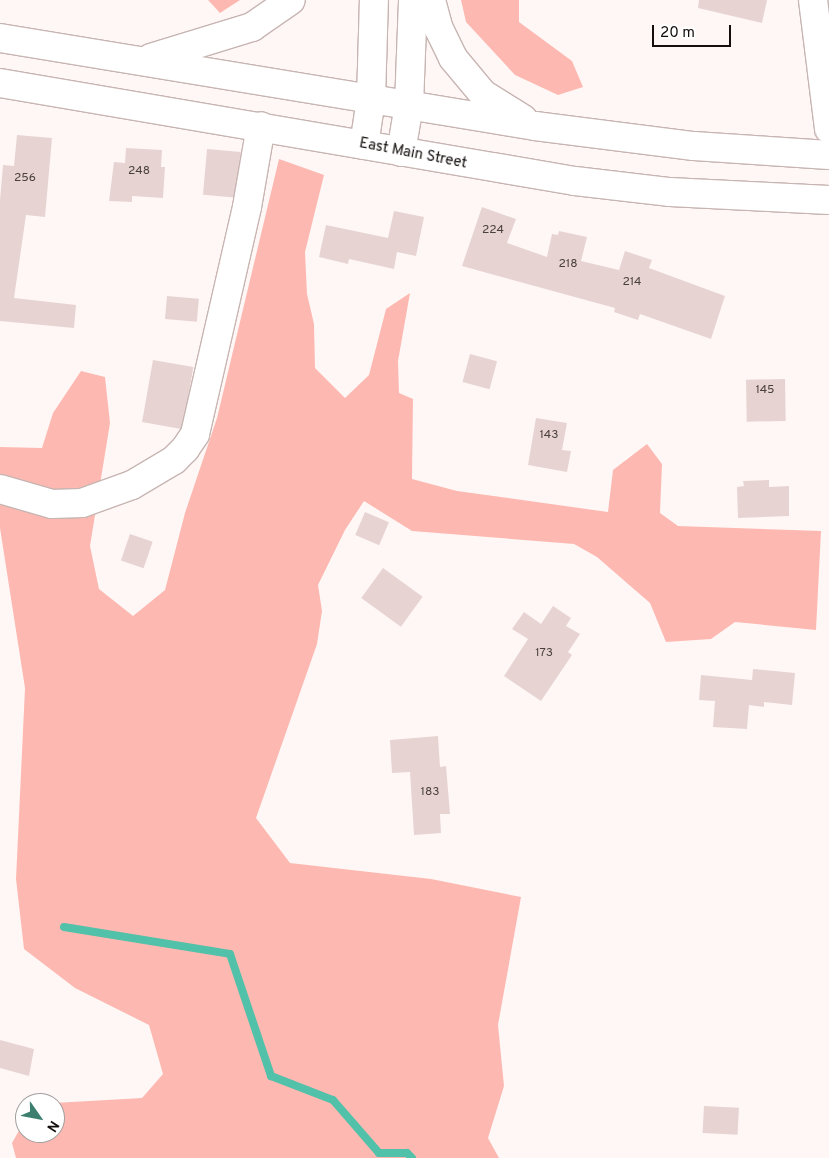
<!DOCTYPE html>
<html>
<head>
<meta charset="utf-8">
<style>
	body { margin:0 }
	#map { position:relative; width:829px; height:1158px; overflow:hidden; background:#fff7f6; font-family:Overpass,sans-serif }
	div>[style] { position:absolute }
	.green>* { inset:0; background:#fdb9b1 }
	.stream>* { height:8px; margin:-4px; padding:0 4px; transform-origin:4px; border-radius:4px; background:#51c1a9 }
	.building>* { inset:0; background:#e7d4d2; transform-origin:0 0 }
	.roads { filter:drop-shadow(1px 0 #c7b5b2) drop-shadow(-1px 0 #c7b5b2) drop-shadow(0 1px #c7b5b2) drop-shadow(0 -1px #c7b5b2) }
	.minor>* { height:28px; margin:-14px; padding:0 14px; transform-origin:14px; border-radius:14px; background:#fff }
	.major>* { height:28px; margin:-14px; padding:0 14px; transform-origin:14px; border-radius:14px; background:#fff }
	span { translate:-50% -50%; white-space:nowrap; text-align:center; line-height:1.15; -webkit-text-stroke:4px #fff; paint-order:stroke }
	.number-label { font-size:12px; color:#49403e }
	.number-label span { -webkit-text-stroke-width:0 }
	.street-label { font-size:15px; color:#140e0d }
	.north { position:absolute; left:15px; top:1093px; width:50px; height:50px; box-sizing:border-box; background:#fff; border:1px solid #a19f9e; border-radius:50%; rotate:123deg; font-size:14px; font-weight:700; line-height:20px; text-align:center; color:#140e0d }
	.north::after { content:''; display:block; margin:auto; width:18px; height:22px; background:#3d7f6f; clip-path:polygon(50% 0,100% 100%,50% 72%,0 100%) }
	.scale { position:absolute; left:652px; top:25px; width:79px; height:22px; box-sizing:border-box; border:2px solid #140e0d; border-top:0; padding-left:6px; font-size:15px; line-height:18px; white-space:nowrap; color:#140e0d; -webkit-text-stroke:4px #fff; paint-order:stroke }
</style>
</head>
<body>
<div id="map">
	<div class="green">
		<div style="clip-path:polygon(208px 0,240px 0,220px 13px)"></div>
		<div style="clip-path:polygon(461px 0,519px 0,519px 22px,572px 61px,583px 87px,558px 95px,515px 75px,466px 22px)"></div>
		<div style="clip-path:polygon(279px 159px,324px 175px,305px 252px,307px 294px,314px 324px,315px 368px,345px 398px,369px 375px,386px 309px,410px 293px,398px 361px,399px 393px,413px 399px,412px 479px,457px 491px,608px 512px,613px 470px,647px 444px,662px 464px,660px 513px,678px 526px,821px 531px,816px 630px,735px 622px,711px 639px,666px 642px,650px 603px,597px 557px,574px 544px,412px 531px,364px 501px,345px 530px,318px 585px,322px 611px,317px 644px,256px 818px,290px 863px,431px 879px,521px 897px,498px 1025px,504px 1086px,488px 1138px,499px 1158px,16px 1158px,12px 1143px,25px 1120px,25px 1133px,55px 1133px,54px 1103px,142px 1098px,163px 1074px,149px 1025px,75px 988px,24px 949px,16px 879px,25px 688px,0 528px,0 447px,42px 448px,53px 413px,81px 371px,105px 377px,110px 423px,90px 546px,99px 589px,133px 616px,165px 590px,185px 513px,217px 418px)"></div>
	</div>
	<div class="stream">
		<div style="left:64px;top:927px;width:168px;rotate:9.2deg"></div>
		<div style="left:230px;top:954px;width:129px;rotate:71.4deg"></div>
		<div style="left:271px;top:1076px;width:66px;rotate:21.2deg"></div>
		<div style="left:333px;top:1100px;width:70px;rotate:49deg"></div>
		<div style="left:379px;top:1153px;width:28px"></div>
		<div style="left:407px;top:1153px;width:7px;rotate:45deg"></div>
	</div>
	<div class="building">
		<div style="clip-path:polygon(699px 0,767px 0,762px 23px,698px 8px)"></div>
		<div style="clip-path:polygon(17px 135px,52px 138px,45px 217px,26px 215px,14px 298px,76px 305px,74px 328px,0 321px,0 200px,3px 165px,14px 166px)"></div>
		<div style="clip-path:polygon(126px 148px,162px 150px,161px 167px,165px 167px,163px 198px,132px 196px,132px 202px,109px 201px,114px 162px,125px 163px)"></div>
		<div style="left:207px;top:149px;width:34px;height:46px;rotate:5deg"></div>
		<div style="clip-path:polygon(482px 207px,516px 219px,507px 243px,547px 257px,552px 234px,558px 235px,559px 231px,587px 237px,581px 261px,619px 270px,625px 251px,652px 260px,649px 268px,725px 296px,711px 339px,640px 314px,638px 320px,614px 312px,615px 308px,462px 266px)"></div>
		<div style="clip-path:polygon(394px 211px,424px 217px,416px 256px,397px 252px,394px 269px,349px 259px,348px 264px,319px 257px,326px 225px,388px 238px)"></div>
		<div style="left:167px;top:296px;width:32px;height:23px;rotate:5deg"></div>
		<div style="left:470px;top:354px;width:28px;height:29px;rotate:15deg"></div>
		<div style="left:153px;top:360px;width:41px;height:63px;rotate:10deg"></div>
		<div style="left:785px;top:379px;width:42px;height:39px;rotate:89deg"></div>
		<div style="clip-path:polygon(536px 418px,567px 423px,562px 450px,571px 451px,567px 472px,528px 465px)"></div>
		<div style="clip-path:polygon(769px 480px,769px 487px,789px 486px,789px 516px,738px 518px,737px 487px,744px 486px,743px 481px)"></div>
		<div style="left:365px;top:512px;width:26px;height:25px;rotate:23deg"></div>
		<div style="left:130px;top:534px;width:24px;height:28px;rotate:19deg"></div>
		<div style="left:383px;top:568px;width:49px;height:37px;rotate:36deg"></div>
		<div style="clip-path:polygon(553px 606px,571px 618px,566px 626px,580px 634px,568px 652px,572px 655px,541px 701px,504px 676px,528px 639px,512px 629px,524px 612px,541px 624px)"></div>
		<div style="clip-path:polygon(753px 669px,795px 673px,792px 705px,764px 702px,764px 707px,749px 705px,747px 729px,713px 727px,715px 701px,699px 700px,701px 675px,752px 680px)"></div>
		<div style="clip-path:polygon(438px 736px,440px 767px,446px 766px,450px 814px,440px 814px,441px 833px,414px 835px,410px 772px,392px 773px,390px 740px)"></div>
		<div style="clip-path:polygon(0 1040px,34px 1049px,29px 1076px,0 1068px)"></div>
		<div style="left:704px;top:1106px;width:35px;height:27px;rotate:3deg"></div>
	</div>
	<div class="roads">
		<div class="minor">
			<div style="left:813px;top:0;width:130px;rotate:82.9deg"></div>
			<div style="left:0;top:489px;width:54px;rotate:16.1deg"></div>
			<div style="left:52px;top:504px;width:30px;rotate:-2deg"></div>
			<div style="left:82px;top:503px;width:53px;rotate:-19.8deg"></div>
			<div style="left:132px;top:485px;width:49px;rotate:-30.8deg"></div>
			<div style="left:174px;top:460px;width:16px;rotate:-45deg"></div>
			<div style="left:185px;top:449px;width:18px;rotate:-56deg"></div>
			<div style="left:195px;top:434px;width:233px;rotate:-77.1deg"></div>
			<div style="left:247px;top:207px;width:82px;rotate:-80.2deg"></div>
		</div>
		<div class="major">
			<div style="left:431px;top:0;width:30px;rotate:75deg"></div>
			<div style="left:439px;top:29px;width:32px;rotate:64deg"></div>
			<div style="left:453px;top:58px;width:47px;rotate:50.2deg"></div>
			<div style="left:483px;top:94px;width:47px;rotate:32deg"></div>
			<div style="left:0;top:38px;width:542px;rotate:9.34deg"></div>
			<div style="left:535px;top:126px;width:160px;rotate:7.2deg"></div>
			<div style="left:694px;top:146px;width:135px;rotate:3.8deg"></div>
			<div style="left:151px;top:58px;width:106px;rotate:-17.1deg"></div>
			<div style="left:252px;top:27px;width:47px;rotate:-34.7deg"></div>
			<div style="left:0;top:83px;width:583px;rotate:9.67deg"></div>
			<div style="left:575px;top:181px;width:96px;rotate:6.6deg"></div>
			<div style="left:670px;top:192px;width:159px;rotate:2.9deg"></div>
			<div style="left:364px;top:145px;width:47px;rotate:-81.3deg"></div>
			<div style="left:371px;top:99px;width:99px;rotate:-88.3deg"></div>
			<div style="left:401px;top:152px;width:48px;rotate:-80.3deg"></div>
			<div style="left:409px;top:105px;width:105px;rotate:-87.8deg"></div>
		</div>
	</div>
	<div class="number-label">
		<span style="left:139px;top:172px">248</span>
		<span style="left:25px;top:179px">256</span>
		<span style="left:493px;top:231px">224</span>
		<span style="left:568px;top:265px">218</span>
		<span style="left:632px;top:283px">214</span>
		<span style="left:765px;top:391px">145</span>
		<span style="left:549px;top:436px">143</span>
		<span style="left:544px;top:654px">173</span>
		<span style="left:430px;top:793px">183</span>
	</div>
	<div class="street-label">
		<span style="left:413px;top:154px;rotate:11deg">East Main Street</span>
	</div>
	<div class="north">N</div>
	<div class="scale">20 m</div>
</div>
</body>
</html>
